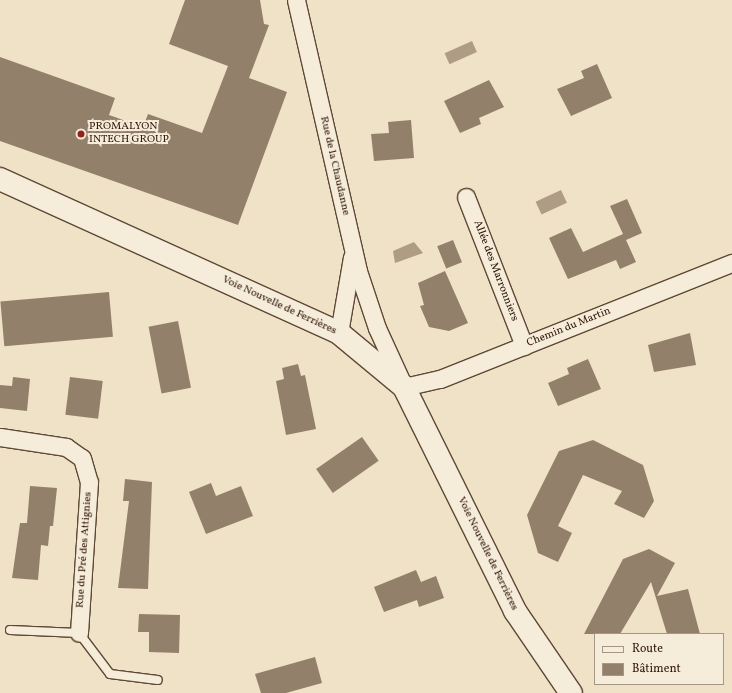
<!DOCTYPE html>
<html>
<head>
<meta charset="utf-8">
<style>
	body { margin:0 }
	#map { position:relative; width:732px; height:693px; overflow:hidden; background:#efe2c6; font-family:Vollkorn,serif }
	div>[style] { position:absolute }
	.water>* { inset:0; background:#ae9c85; transform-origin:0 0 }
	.building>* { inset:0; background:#93806a; transform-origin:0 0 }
	.roads { filter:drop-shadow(1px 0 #5f4836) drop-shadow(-1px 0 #5f4836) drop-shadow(0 1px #5f4836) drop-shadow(0 -1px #5f4836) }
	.lane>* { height:8px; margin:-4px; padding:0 4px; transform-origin:4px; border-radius:4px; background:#f5ecda }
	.street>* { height:17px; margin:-8.5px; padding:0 8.5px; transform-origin:8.5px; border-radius:8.5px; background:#f5ecda }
	.secondary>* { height:22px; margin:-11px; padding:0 11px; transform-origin:11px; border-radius:11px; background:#f5ecda }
	.dots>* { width:11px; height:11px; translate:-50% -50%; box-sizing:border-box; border:2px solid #f5ecda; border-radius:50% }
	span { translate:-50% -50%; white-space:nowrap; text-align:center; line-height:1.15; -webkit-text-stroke:4px #f5ecda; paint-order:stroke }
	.poi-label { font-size:11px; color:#2f1506 }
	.left { translate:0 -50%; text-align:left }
	.street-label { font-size:11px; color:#2f1506 }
	.legend { position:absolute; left:594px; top:633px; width:130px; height:52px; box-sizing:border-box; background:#f5ecda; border:1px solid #a69685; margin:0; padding:5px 7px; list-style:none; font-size:12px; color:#2f1506 }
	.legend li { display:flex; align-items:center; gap:8px; height:20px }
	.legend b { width:20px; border:1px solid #a69685 }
</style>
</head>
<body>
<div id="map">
	<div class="water">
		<div style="left:472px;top:41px;width:12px;height:30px;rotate:66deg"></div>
		<div style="left:561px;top:190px;width:14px;height:28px;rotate:65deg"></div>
		<div style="clip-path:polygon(414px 242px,423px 253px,395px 263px,393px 251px)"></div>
	</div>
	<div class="building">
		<div style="clip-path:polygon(185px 0,260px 0,264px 24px,269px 25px,249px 78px,287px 92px,238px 225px,0 141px,0 57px,115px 98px,109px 115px,143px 127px,148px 114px,202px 133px,228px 66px,169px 44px)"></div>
		<div style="clip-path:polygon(597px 64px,612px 98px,571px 116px,557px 89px,584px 78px,581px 71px)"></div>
		<div style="clip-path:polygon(489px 80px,504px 107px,479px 118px,481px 124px,460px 133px,444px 101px)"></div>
		<div style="clip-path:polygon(411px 120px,414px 158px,374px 161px,371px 134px,389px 133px,388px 122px)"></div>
		<div style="clip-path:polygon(627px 199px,642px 233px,626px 240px,636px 262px,620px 269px,616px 260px,568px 279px,549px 238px,571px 228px,583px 252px,623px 234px,610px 206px)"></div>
		<div style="left:453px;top:240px;width:24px;height:17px;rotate:68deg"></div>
		<div style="clip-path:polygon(445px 271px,468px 323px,449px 331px,429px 327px,420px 306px,424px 305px,418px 283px)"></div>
		<div style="left:109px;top:292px;width:45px;height:109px;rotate:85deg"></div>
		<div style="left:178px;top:321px;width:68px;height:30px;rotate:79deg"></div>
		<div style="clip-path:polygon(690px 333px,696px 365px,654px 372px,648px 345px)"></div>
		<div style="clip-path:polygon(588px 359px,601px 389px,558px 406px,548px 383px,569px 374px,567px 368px)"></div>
		<div style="clip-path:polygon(298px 364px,301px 376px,305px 375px,316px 429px,286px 435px,276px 381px,284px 379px,282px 368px)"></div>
		<div style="clip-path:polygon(13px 377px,30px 379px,27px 411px,0 408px,0 385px,12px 386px)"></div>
		<div style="left:70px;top:377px;width:33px;height:38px;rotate:7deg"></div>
		<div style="left:362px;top:437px;width:29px;height:56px;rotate:55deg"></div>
		<div style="clip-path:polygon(593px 440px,643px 465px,654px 501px,644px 518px,614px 504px,622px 491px,583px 475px,558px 526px,572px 533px,558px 562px,538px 553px,527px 515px,559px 451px)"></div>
		<div style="clip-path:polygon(125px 479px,152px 482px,148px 589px,118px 588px,129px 501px,123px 501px)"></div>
		<div style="clip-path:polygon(211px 483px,216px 496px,241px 486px,253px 516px,206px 534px,189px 492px)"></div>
		<div style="clip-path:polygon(30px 486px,57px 488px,53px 526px,50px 526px,48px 546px,41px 545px,38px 580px,12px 578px,20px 523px,27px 523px)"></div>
		<div style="clip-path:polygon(649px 549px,675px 563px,657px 596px,688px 589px,700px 634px,667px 634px,651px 582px,620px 634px,584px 634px,623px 559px)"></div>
		<div style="clip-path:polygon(416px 570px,421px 582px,436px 576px,444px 598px,419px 607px,417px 600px,384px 612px,374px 587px)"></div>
		<div style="clip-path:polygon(139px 614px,180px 615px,179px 653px,149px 652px,149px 632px,138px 632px)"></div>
		<div style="clip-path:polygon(315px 657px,322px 683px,286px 693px,261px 693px,255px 674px)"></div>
	</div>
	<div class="roads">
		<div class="lane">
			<div style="left:10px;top:630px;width:69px;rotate:2.5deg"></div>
			<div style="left:79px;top:633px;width:51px;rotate:52.9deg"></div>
			<div style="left:110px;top:674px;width:48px;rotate:7.1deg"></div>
		</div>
		<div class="street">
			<div style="left:296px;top:0;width:278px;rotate:77.1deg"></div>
			<div style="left:358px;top:271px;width:60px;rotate:71.6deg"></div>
			<div style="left:377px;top:328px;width:65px;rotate:65.4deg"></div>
			<div style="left:404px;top:387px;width:37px;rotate:-13deg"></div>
			<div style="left:440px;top:379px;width:314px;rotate:-21.7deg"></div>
			<div style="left:466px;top:197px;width:160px;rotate:68.7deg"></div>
			<div style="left:339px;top:333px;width:77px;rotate:-80.3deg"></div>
			<div style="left:0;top:437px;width:67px;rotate:8.6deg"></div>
			<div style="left:66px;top:447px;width:19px;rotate:35deg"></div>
			<div style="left:82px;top:458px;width:25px;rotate:74deg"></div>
			<div style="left:89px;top:482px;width:151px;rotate:93.8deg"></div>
		</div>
		<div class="secondary">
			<div style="left:0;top:179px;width:372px;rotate:24.4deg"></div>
			<div style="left:339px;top:333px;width:85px;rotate:39.7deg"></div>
			<div style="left:404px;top:387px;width:250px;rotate:63.6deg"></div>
			<div style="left:515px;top:611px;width:99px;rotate:55.7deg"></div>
		</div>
	</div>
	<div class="dots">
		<div style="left:81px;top:134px;background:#8f2418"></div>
	</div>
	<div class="poi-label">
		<span class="left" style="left:89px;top:134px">PROMALYON<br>INTECH GROUP</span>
	</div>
	<div class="street-label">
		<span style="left:334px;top:166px;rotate:77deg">Rue de la Chaudanne</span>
		<span style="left:495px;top:271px;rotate:69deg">Allée des Marronniers</span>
		<span style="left:279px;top:306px;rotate:25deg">Voie Nouvelle de Ferrières</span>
		<span style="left:569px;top:328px;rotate:-22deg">Chemin du Martin</span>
		<span style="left:85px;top:550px;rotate:-86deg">Rue du Pré des Attignies</span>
		<span style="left:487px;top:554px;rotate:64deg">Voie Nouvelle de Ferrières</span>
	</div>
	<ul class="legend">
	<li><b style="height:5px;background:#f5ecda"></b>Route</li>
	<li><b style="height:11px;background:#93806a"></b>Bâtiment</li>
	</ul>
</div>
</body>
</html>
